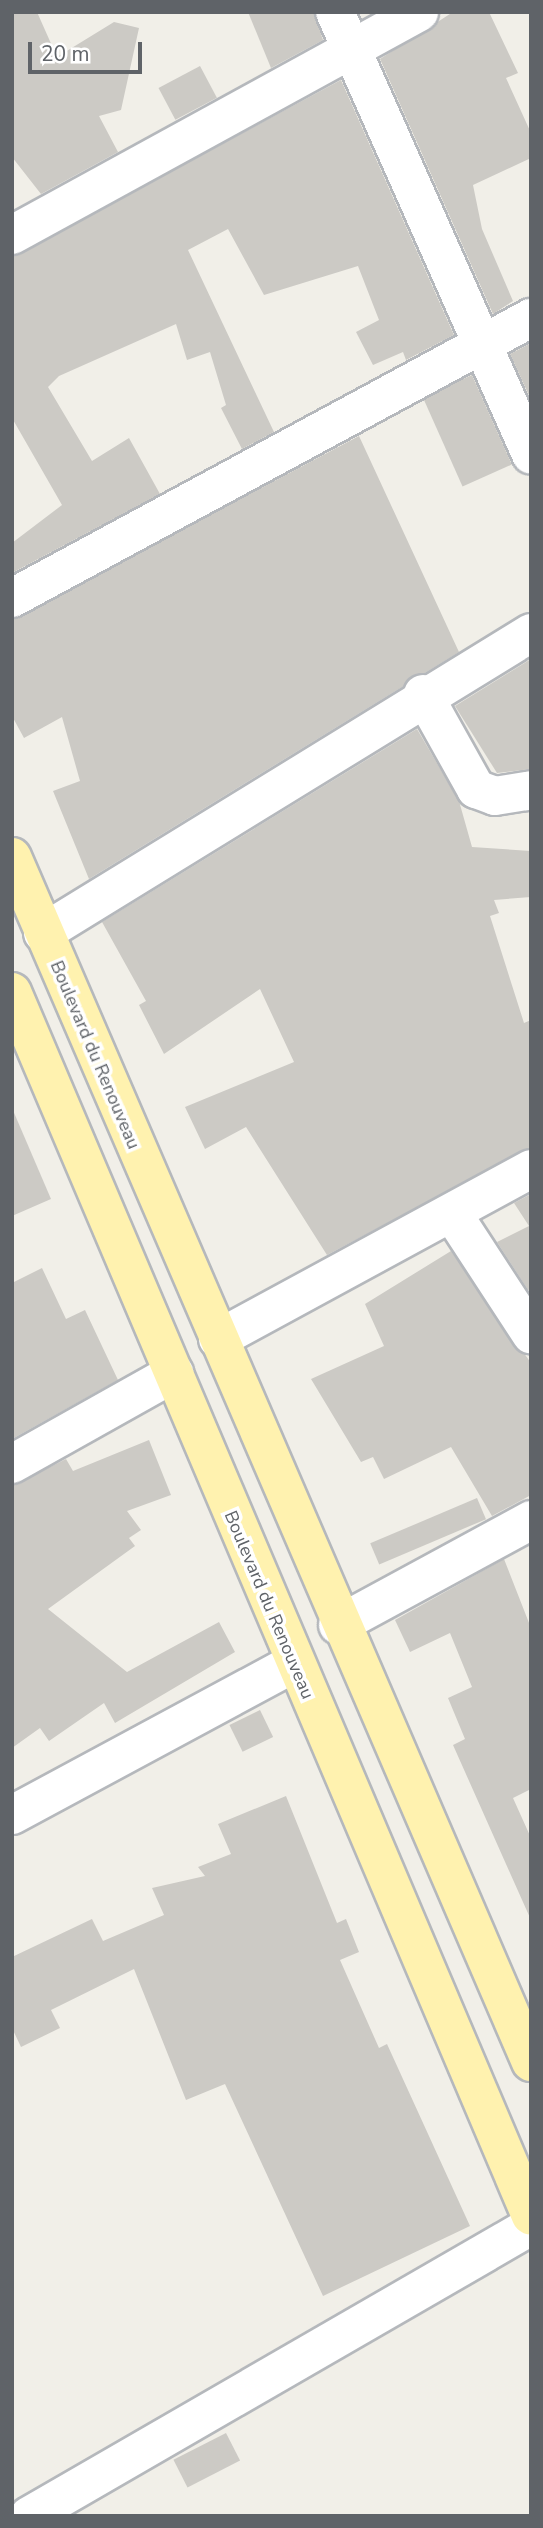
<!DOCTYPE html>
<html>
<head>
<meta charset="utf-8">
<style>
	body { margin:0 }
	#map { position:relative; width:543px; height:2528px; overflow:hidden; background:#f1efe8; font-family:"Nunito Sans",sans-serif }
	div>[style] { position:absolute }
	.building>* { inset:0; background:#cccac5; transform-origin:0 0 }
	.roads { filter:drop-shadow(2px 0 #b5b8bc) drop-shadow(-2px 0 #b5b8bc) drop-shadow(0 2px #b5b8bc) drop-shadow(0 -2px #b5b8bc) }
	.minor>* { height:38px; margin:-19px; padding:0 19px; transform-origin:19px; border-radius:19px; background:#fff }
	.major>* { height:38px; margin:-19px; padding:0 19px; transform-origin:19px; border-radius:19px; background:#fff2af }
	span { translate:-50% -50%; white-space:nowrap; text-align:center; line-height:1.15; -webkit-text-stroke:7px #fff; paint-order:stroke }
	.street-label { font-size:18px; color:#5f6368 }
	.frame { position:absolute; inset:0; border:14px solid #5f6368; pointer-events:none }
	.scale { position:absolute; left:28px; top:42px; width:114px; height:32px; box-sizing:border-box; border:4px solid #5f6368; border-top:0; padding-left:9px; font-size:21px; line-height:24px; white-space:nowrap; color:#5f6368; -webkit-text-stroke:5px #fff; paint-order:stroke }
</style>
</head>
<body>
<div id="map">
	<div class="building">
		<div style="clip-path:polygon(12px 12px,37px 12px,57px 57px,114px 22px,139px 28px,121px 110px,99px 116px,118px 152px,41px 194px,12px 157px)"></div>
		<div style="clip-path:polygon(248px 12px,314px 12px,323px 40px,271px 68px)"></div>
		<div style="clip-path:polygon(453px 12px,489px 12px,518px 73px,506px 78px,531px 133px,531px 158px,473px 185px,482px 229px,513px 301px,493px 314px,380px 59px)"></div>
		<div style="left:200px;top:66px;width:36px;height:47px;rotate:62deg"></div>
		<div style="clip-path:polygon(341px 80px,454px 335px,406px 360px,403px 352px,373px 365px,356px 332px,379px 320px,358px 266px,264px 295px,228px 229px,188px 250px,274px 432px,242px 449px,221px 408px,226px 405px,210px 352px,187px 360px,176px 324px,59px 376px,48px 387px,92px 461px,129px 438px,160px 494px,12px 573px,12px 543px,62px 505px,12px 418px,12px 257px)"></div>
		<div style="clip-path:polygon(531px 343px,531px 400px,510px 354px)"></div>
		<div style="left:472px;top:375px;width:98px;height:54px;rotate:66deg"></div>
		<div style="clip-path:polygon(359px 436px,459px 652px,89px 879px,53px 791px,80px 781px,62px 717px,24px 738px,12px 716px,12px 620px)"></div>
		<div style="clip-path:polygon(531px 659px,531px 769px,497px 773px,455px 706px)"></div>
		<div style="clip-path:polygon(417px 729px,459px 801px,472px 847px,531px 851px,531px 897px,494px 900px,499px 913px,490px 916px,524px 1023px,531px 1020px,531px 1147px,327px 1255px,246px 1127px,205px 1149px,185px 1107px,294px 1062px,260px 989px,164px 1054px,139px 1005px,146px 1001px,102px 922px)"></div>
		<div style="clip-path:polygon(12px 1108px,51px 1199px,12px 1216px)"></div>
		<div style="clip-path:polygon(531px 1194px,531px 1289px,528px 1290px,497px 1242px,529px 1226px,514px 1203px)"></div>
		<div style="clip-path:polygon(451px 1251px,531px 1363px,531px 1495px,492px 1516px,451px 1447px,384px 1479px,373px 1457px,361px 1462px,311px 1379px,384px 1346px,365px 1304px)"></div>
		<div style="clip-path:polygon(42px 1268px,66px 1319px,85px 1310px,118px 1380px,12px 1439px,12px 1283px)"></div>
		<div style="clip-path:polygon(149px 1440px,171px 1495px,127px 1511px,141px 1530px,129px 1538px,135px 1546px,48px 1609px,127px 1672px,219px 1622px,235px 1652px,115px 1723px,104px 1703px,49px 1741px,40px 1728px,12px 1748px,12px 1486px,66px 1459px,73px 1471px)"></div>
		<div style="left:477px;top:1498px;width:23px;height:116px;rotate:67deg"></div>
		<div style="clip-path:polygon(504px 1559px,531px 1628px,531px 1789px,513px 1798px,531px 1838px,531px 1920px,453px 1745px,465px 1739px,448px 1698px,472px 1687px,450px 1633px,410px 1652px,395px 1620px)"></div>
		<div style="left:260px;top:1710px;width:30px;height:34px;rotate:64deg"></div>
		<div style="clip-path:polygon(286px 1796px,337px 1923px,346px 1919px,359px 1952px,340px 1960px,379px 2048px,387px 2044px,470px 2226px,323px 2296px,225px 2084px,186px 2100px,134px 1969px,51px 2010px,60px 2028px,21px 2047px,12px 2028px,12px 1957px,92px 1919px,103px 1941px,164px 1915px,152px 1888px,205px 1876px,198px 1867px,231px 1854px,218px 1824px)"></div>
		<div style="left:226px;top:2433px;width:31px;height:59px;rotate:63deg"></div>
	</div>
	<div class="roads">
		<div class="minor">
			<div style="left:335px;top:12px;width:484px;rotate:66.1deg"></div>
			<div style="left:12px;top:235px;width:464px;rotate:-28.7deg"></div>
			<div style="left:12px;top:598px;width:590px;rotate:-28.35deg"></div>
			<div style="left:423px;top:694px;width:109px;rotate:60.8deg"></div>
			<div style="left:476px;top:789px;width:20px;rotate:20deg"></div>
			<div style="left:495px;top:796px;width:36px;rotate:-9deg"></div>
			<div style="left:43px;top:933px;width:573px;rotate:-31.58deg"></div>
			<div style="left:452px;top:1213px;width:145px;rotate:56.9deg"></div>
			<div style="left:218px;top:1339px;width:356px;rotate:-28.5deg"></div>
			<div style="left:12px;top:1464px;width:186px;rotate:-29.3deg"></div>
			<div style="left:338px;top:1625px;width:220px;rotate:-28.5deg"></div>
			<div style="left:12px;top:1815px;width:319px;rotate:-28.3deg"></div>
			<div style="left:29px;top:2516px;width:580px;rotate:-30.01deg"></div>
		</div>
		<div class="major">
			<div style="left:12px;top:857px;width:1312px;rotate:66.7deg"></div>
			<div style="left:12px;top:992px;width:1329px;rotate:67.02deg"></div>
		</div>
	</div>
	<div class="street-label">
		<span style="left:95px;top:1055px;rotate:67deg">Boulevard du Renouveau</span>
		<span style="left:269px;top:1605px;rotate:67deg">Boulevard du Renouveau</span>
	</div>
	<div class="frame"></div>
	<div class="scale">20 m</div>
</div>
</body>
</html>
